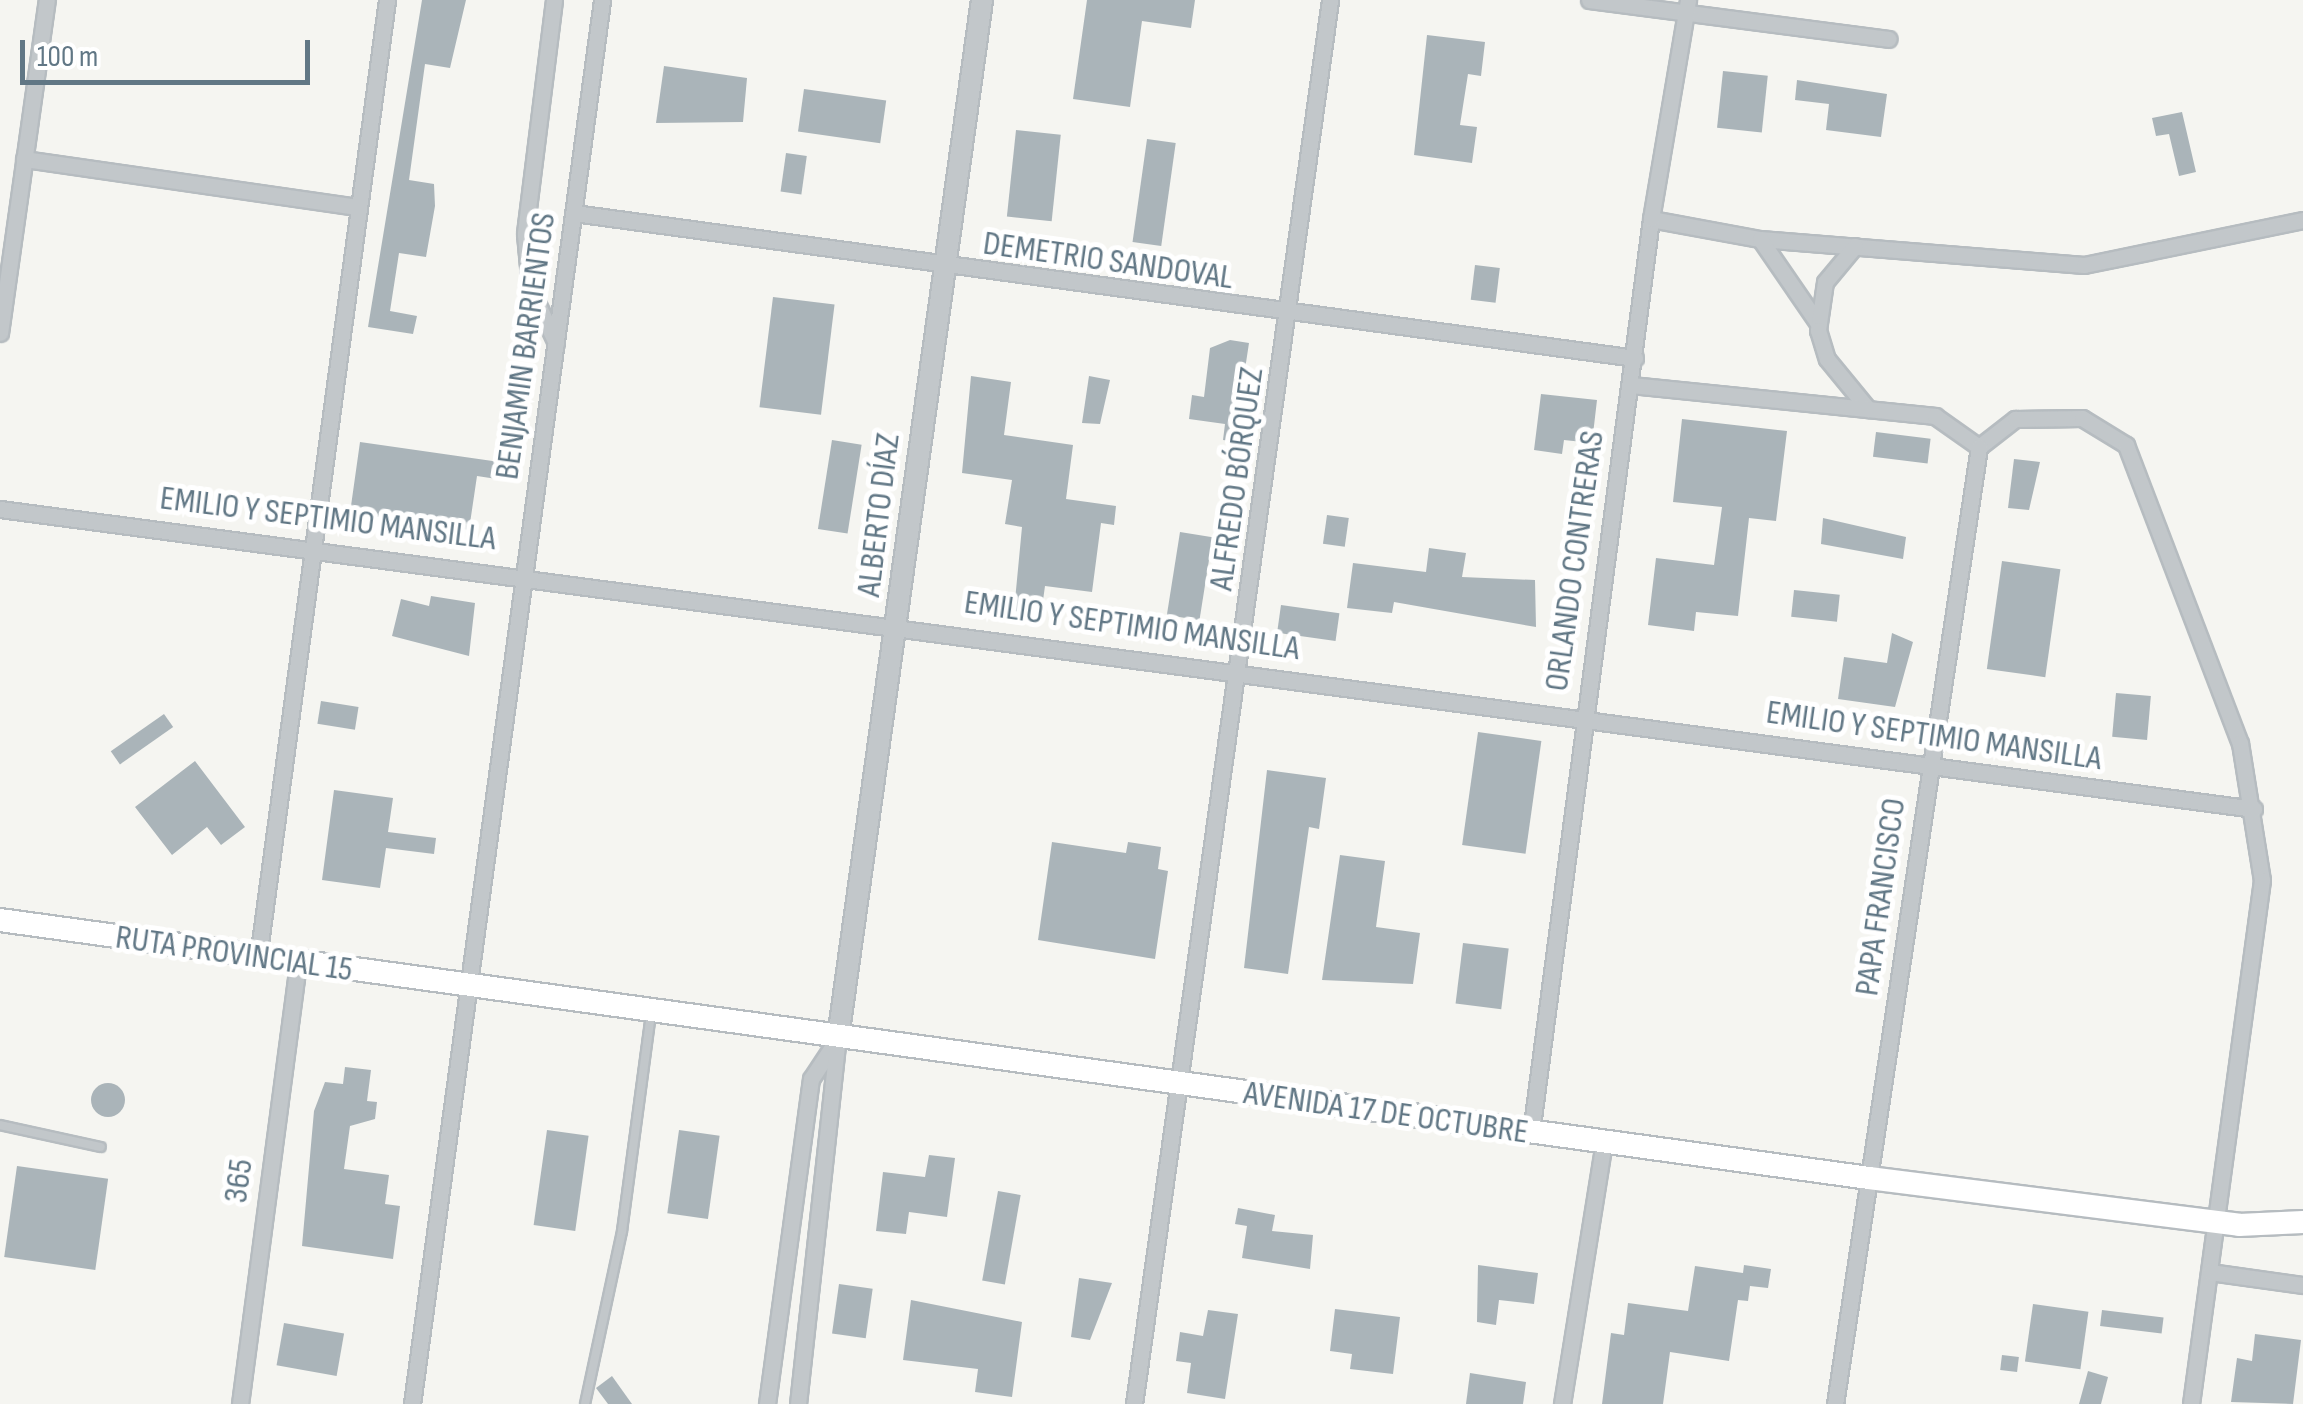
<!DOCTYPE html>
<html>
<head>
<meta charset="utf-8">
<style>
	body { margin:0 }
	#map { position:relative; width:2303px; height:1404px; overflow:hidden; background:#f5f5f1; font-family:"Sofia Sans Condensed",sans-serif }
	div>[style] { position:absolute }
	.building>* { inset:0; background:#aab4b9; transform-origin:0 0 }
	.round { border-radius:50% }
	.roads { filter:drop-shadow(2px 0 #b6bcc0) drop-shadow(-2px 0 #b6bcc0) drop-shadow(0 2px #b6bcc0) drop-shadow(0 -2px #b6bcc0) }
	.service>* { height:8px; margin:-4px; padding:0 4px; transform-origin:4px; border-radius:4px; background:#c2c7ca }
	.minor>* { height:15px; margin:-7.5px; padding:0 7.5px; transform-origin:7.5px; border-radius:7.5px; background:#c2c7ca }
	.tertiary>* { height:20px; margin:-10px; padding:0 10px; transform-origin:10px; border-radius:10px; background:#c2c7ca }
	.secondary>* { height:22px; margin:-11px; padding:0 11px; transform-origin:11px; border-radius:11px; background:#fff }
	span { translate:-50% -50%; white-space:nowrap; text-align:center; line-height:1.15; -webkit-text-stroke:10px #fff; paint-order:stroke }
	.street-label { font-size:35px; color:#617785 }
	.scale { position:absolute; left:20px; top:40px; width:290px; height:45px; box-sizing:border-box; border:5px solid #617785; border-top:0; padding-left:12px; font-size:30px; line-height:35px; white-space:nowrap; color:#617785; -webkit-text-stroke:8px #fff; paint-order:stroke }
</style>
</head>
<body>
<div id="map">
	<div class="building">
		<div style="clip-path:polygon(422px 0,466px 0,450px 68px,425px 64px,409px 180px,434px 184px,435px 206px,426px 257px,399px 253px,390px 311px,417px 316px,413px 334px,368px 327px)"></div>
		<div style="clip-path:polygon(1087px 0,1195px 0,1191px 28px,1142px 21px,1130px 107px,1073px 99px)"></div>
		<div style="clip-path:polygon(1427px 35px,1485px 42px,1481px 76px,1468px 74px,1460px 125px,1477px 127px,1472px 163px,1414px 155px)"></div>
		<div style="clip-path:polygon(664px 66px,747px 78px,743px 122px,656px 123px)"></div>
		<div style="left:1723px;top:71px;width:45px;height:57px;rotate:6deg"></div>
		<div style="clip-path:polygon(1797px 80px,1887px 94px,1881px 137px,1826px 130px,1829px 104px,1795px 100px)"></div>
		<div style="left:804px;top:89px;width:83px;height:43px;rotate:8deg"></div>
		<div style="clip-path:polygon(2182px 112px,2196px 172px,2179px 176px,2169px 134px,2156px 136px,2152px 118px)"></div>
		<div style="left:1016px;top:130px;width:45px;height:87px;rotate:6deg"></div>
		<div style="left:1147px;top:139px;width:29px;height:104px;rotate:8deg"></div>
		<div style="left:786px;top:153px;width:21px;height:39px;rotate:8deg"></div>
		<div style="left:1475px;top:265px;width:25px;height:35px;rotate:7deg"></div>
		<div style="left:773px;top:297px;width:62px;height:111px;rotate:7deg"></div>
		<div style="clip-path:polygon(1230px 340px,1249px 343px,1237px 422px,1247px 423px,1245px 443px,1223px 440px,1225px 424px,1189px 419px,1192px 395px,1204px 397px,1210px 348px)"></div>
		<div style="clip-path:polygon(971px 376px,1011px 382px,1004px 435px,1073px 445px,1066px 499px,1116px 506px,1114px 525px,1101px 523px,1092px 592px,1045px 586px,1041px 615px,1014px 611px,1022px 527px,1005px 524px,1012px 480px,962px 473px)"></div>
		<div style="clip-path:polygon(1089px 376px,1110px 380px,1100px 424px,1082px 423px)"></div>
		<div style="clip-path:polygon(1541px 394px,1597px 400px,1592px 443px,1564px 440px,1562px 454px,1534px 450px)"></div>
		<div style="clip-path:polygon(1682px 419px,1787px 431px,1776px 521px,1749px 518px,1738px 616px,1696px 612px,1694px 631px,1648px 625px,1656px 558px,1714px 565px,1722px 507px,1673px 502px)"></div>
		<div style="left:1876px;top:432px;width:55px;height:25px;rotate:7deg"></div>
		<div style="left:832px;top:440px;width:30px;height:90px;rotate:9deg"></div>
		<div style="clip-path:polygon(360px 442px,513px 464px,510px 481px,477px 476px,469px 530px,350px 513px)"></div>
		<div style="clip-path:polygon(2014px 459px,2040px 462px,2029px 510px,2008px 508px)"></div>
		<div style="left:1327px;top:515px;width:22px;height:29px;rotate:8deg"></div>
		<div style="clip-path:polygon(1823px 518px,1906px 537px,1903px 559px,1821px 544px)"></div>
		<div style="left:1180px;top:532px;width:33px;height:84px;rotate:9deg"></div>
		<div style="clip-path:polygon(1429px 548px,1466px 553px,1462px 577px,1535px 580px,1536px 627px,1394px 602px,1392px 613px,1347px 608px,1353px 563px,1426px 572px)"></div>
		<div style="left:2002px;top:561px;width:59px;height:109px;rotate:8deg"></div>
		<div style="left:1794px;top:590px;width:46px;height:27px;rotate:6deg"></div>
		<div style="clip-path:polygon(431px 596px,475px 603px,469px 656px,392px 636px,401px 599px,429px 606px)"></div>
		<div style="left:1281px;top:605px;width:59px;height:28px;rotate:8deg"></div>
		<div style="clip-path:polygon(1892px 633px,1913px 642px,1895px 707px,1838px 699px,1844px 657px,1887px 663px)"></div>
		<div style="left:2116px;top:693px;width:35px;height:44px;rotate:5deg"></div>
		<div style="left:321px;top:701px;width:38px;height:23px;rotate:9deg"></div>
		<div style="left:164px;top:714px;width:16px;height:65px;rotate:55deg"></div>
		<div style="left:1478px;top:732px;width:64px;height:114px;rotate:8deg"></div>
		<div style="clip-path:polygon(195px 761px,245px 827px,221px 845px,207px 827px,172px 855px,135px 807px)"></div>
		<div style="clip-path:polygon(1267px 770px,1326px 778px,1319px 829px,1309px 827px,1288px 974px,1244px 968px)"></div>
		<div style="clip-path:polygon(334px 790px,393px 798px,388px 832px,436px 838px,434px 854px,386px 848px,380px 888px,322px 880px)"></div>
		<div style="clip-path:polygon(1052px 842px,1126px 853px,1128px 842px,1161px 847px,1158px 869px,1168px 871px,1155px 959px,1038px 940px)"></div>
		<div style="clip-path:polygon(1340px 855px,1385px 861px,1376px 927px,1420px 933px,1413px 984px,1322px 980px)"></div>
		<div style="left:1463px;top:943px;width:46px;height:61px;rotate:7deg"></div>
		<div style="clip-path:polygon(345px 1067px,371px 1070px,367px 1101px,377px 1102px,375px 1119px,350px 1126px,344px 1169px,389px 1175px,385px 1204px,400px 1206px,393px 1259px,302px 1246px,314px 1111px,325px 1082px,343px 1084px)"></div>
		<div class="round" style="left:91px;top:1083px;width:34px;height:34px"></div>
		<div style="left:547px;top:1130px;width:42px;height:96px;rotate:8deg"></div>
		<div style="left:679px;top:1130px;width:41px;height:84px;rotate:8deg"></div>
		<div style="clip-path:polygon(929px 1155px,955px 1158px,947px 1217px,909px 1212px,906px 1234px,876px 1231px,883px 1172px,925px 1177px)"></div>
		<div style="left:17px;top:1166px;width:92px;height:92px;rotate:8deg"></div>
		<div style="left:998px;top:1191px;width:23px;height:91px;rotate:10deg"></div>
		<div style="clip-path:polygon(1238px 1208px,1275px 1215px,1272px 1231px,1313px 1235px,1310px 1269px,1242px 1258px,1247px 1226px,1235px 1224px)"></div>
		<div style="clip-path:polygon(1478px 1265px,1538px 1273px,1534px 1304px,1499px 1300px,1496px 1325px,1477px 1322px)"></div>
		<div style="clip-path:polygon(1744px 1265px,1771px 1269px,1768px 1288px,1750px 1286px,1748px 1301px,1738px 1300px,1729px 1361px,1670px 1352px,1663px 1404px,1602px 1404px,1611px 1333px,1624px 1335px,1628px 1303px,1688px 1311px,1695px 1266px,1743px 1273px)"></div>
		<div style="clip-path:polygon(1079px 1278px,1112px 1283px,1090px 1340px,1071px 1337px)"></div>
		<div style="left:839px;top:1284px;width:34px;height:50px;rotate:8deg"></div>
		<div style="clip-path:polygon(911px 1300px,1022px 1322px,1012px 1397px,975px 1392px,978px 1369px,903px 1360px)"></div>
		<div style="left:2033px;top:1304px;width:56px;height:58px;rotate:8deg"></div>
		<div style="clip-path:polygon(1335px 1309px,1400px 1317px,1393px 1374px,1350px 1369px,1352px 1354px,1330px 1351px)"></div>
		<div style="clip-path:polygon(1208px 1310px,1238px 1314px,1225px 1399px,1187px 1393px,1191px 1363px,1176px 1361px,1180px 1332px,1203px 1336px)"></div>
		<div style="left:2102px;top:1310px;width:62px;height:16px;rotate:7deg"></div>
		<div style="left:284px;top:1323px;width:61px;height:43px;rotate:10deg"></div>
		<div style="clip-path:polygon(2255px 1334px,2301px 1340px,2293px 1404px,2231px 1402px,2237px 1358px,2252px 1361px)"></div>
		<div style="left:2002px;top:1355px;width:17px;height:15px;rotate:7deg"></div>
		<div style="clip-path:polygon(2088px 1371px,2108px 1377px,2101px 1404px,2079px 1404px)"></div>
		<div style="clip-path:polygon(1470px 1373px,1526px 1382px,1523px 1404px,1466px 1404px)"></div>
		<div style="clip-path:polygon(612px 1376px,632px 1404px,608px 1404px,596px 1388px)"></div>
	</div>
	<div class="roads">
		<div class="service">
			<div style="left:0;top:1125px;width:103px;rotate:12.3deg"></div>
			<div style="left:585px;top:1404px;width:177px;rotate:-77.9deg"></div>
			<div style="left:622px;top:1231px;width:218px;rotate:-82.4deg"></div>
		</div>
		<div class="minor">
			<div style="left:554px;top:0;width:236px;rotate:97.1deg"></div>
			<div style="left:525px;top:234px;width:54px;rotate:84.7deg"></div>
			<div style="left:530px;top:288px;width:61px;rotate:64.7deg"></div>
			<div style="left:1589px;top:0;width:302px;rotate:7.4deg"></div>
			<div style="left:24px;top:159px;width:338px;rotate:8.2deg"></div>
			<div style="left:574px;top:213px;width:1071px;rotate:7.78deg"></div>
			<div style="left:1651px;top:219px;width:111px;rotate:10.4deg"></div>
			<div style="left:1760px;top:239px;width:325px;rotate:4.6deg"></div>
			<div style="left:2084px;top:265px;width:224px;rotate:-11.6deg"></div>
			<div style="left:1760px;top:239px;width:101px;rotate:55.5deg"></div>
			<div style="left:1855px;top:246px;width:47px;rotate:129.8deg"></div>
			<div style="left:1825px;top:282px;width:49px;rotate:98.3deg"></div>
			<div style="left:1818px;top:330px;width:30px;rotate:73deg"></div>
			<div style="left:1827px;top:359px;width:65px;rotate:50.6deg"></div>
			<div style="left:0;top:333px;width:336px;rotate:-82deg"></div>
			<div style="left:1631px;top:385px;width:306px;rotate:5.8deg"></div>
			<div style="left:1935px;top:416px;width:54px;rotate:35.2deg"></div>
			<div style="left:1979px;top:447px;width:46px;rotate:-37.9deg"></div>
			<div style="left:2015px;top:419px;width:67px;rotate:-0.9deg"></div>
			<div style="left:2082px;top:418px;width:52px;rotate:31.5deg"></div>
			<div style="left:2126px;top:445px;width:319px;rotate:69.1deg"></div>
			<div style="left:2240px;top:743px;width:139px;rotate:80.9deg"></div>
			<div style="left:2262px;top:880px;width:529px;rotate:97.72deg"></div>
			<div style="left:0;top:509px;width:2274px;rotate:7.58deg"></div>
			<div style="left:258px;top:958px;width:967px;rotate:-82.33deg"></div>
			<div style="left:1531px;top:1133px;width:922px;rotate:-82.52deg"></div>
			<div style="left:1651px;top:219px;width:222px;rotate:-80.4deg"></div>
			<div style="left:2210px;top:1272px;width:94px;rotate:8deg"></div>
			<div style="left:240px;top:1404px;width:443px;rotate:-82.5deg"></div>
			<div style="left:412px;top:1404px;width:1417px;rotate:-82.29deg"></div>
			<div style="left:767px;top:1404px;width:328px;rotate:-82.3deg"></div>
			<div style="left:811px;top:1079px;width:49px;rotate:-56.6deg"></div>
			<div style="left:798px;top:1404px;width:368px;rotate:-83.8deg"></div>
			<div style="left:1134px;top:1404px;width:1418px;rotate:-82.05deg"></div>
			<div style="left:1562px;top:1404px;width:264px;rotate:-80.9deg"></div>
			<div style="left:1835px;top:1404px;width:968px;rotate:-81.44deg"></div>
		</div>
		<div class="tertiary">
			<div style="left:838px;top:1038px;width:1048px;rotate:-82.1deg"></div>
		</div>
		<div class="secondary">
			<div style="left:0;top:920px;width:1887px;rotate:7.86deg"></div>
			<div style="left:1869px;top:1178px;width:373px;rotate:7.2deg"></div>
			<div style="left:2239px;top:1225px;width:64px;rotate:-2.7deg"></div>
		</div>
	</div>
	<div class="street-label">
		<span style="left:1108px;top:261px;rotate:8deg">DEMETRIO SANDOVAL</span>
		<span style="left:526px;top:346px;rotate:-82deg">BENJAMIN BARRIENTOS</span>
		<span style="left:1237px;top:479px;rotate:-82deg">ALFREDO BÓRQUEZ</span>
		<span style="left:879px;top:515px;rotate:-83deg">ALBERTO DÍAZ</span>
		<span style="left:328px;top:519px;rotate:7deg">EMILIO Y SEPTIMIO MANSILLA</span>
		<span style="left:1575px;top:561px;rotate:-82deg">ORLANDO CONTRERAS</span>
		<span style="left:1132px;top:626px;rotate:8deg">EMILIO Y SEPTIMIO MANSILLA</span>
		<span style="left:1934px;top:736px;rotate:8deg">EMILIO Y SEPTIMIO MANSILLA</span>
		<span style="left:1881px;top:897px;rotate:-82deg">PAPA FRANCISCO</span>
		<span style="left:234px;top:954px;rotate:8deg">RUTA PROVINCIAL 15</span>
		<span style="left:1386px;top:1113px;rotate:8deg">AVENIDA 17 DE OCTUBRE</span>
		<span style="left:239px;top:1181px;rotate:-82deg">365</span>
	</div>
	<div class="scale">100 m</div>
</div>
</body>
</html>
